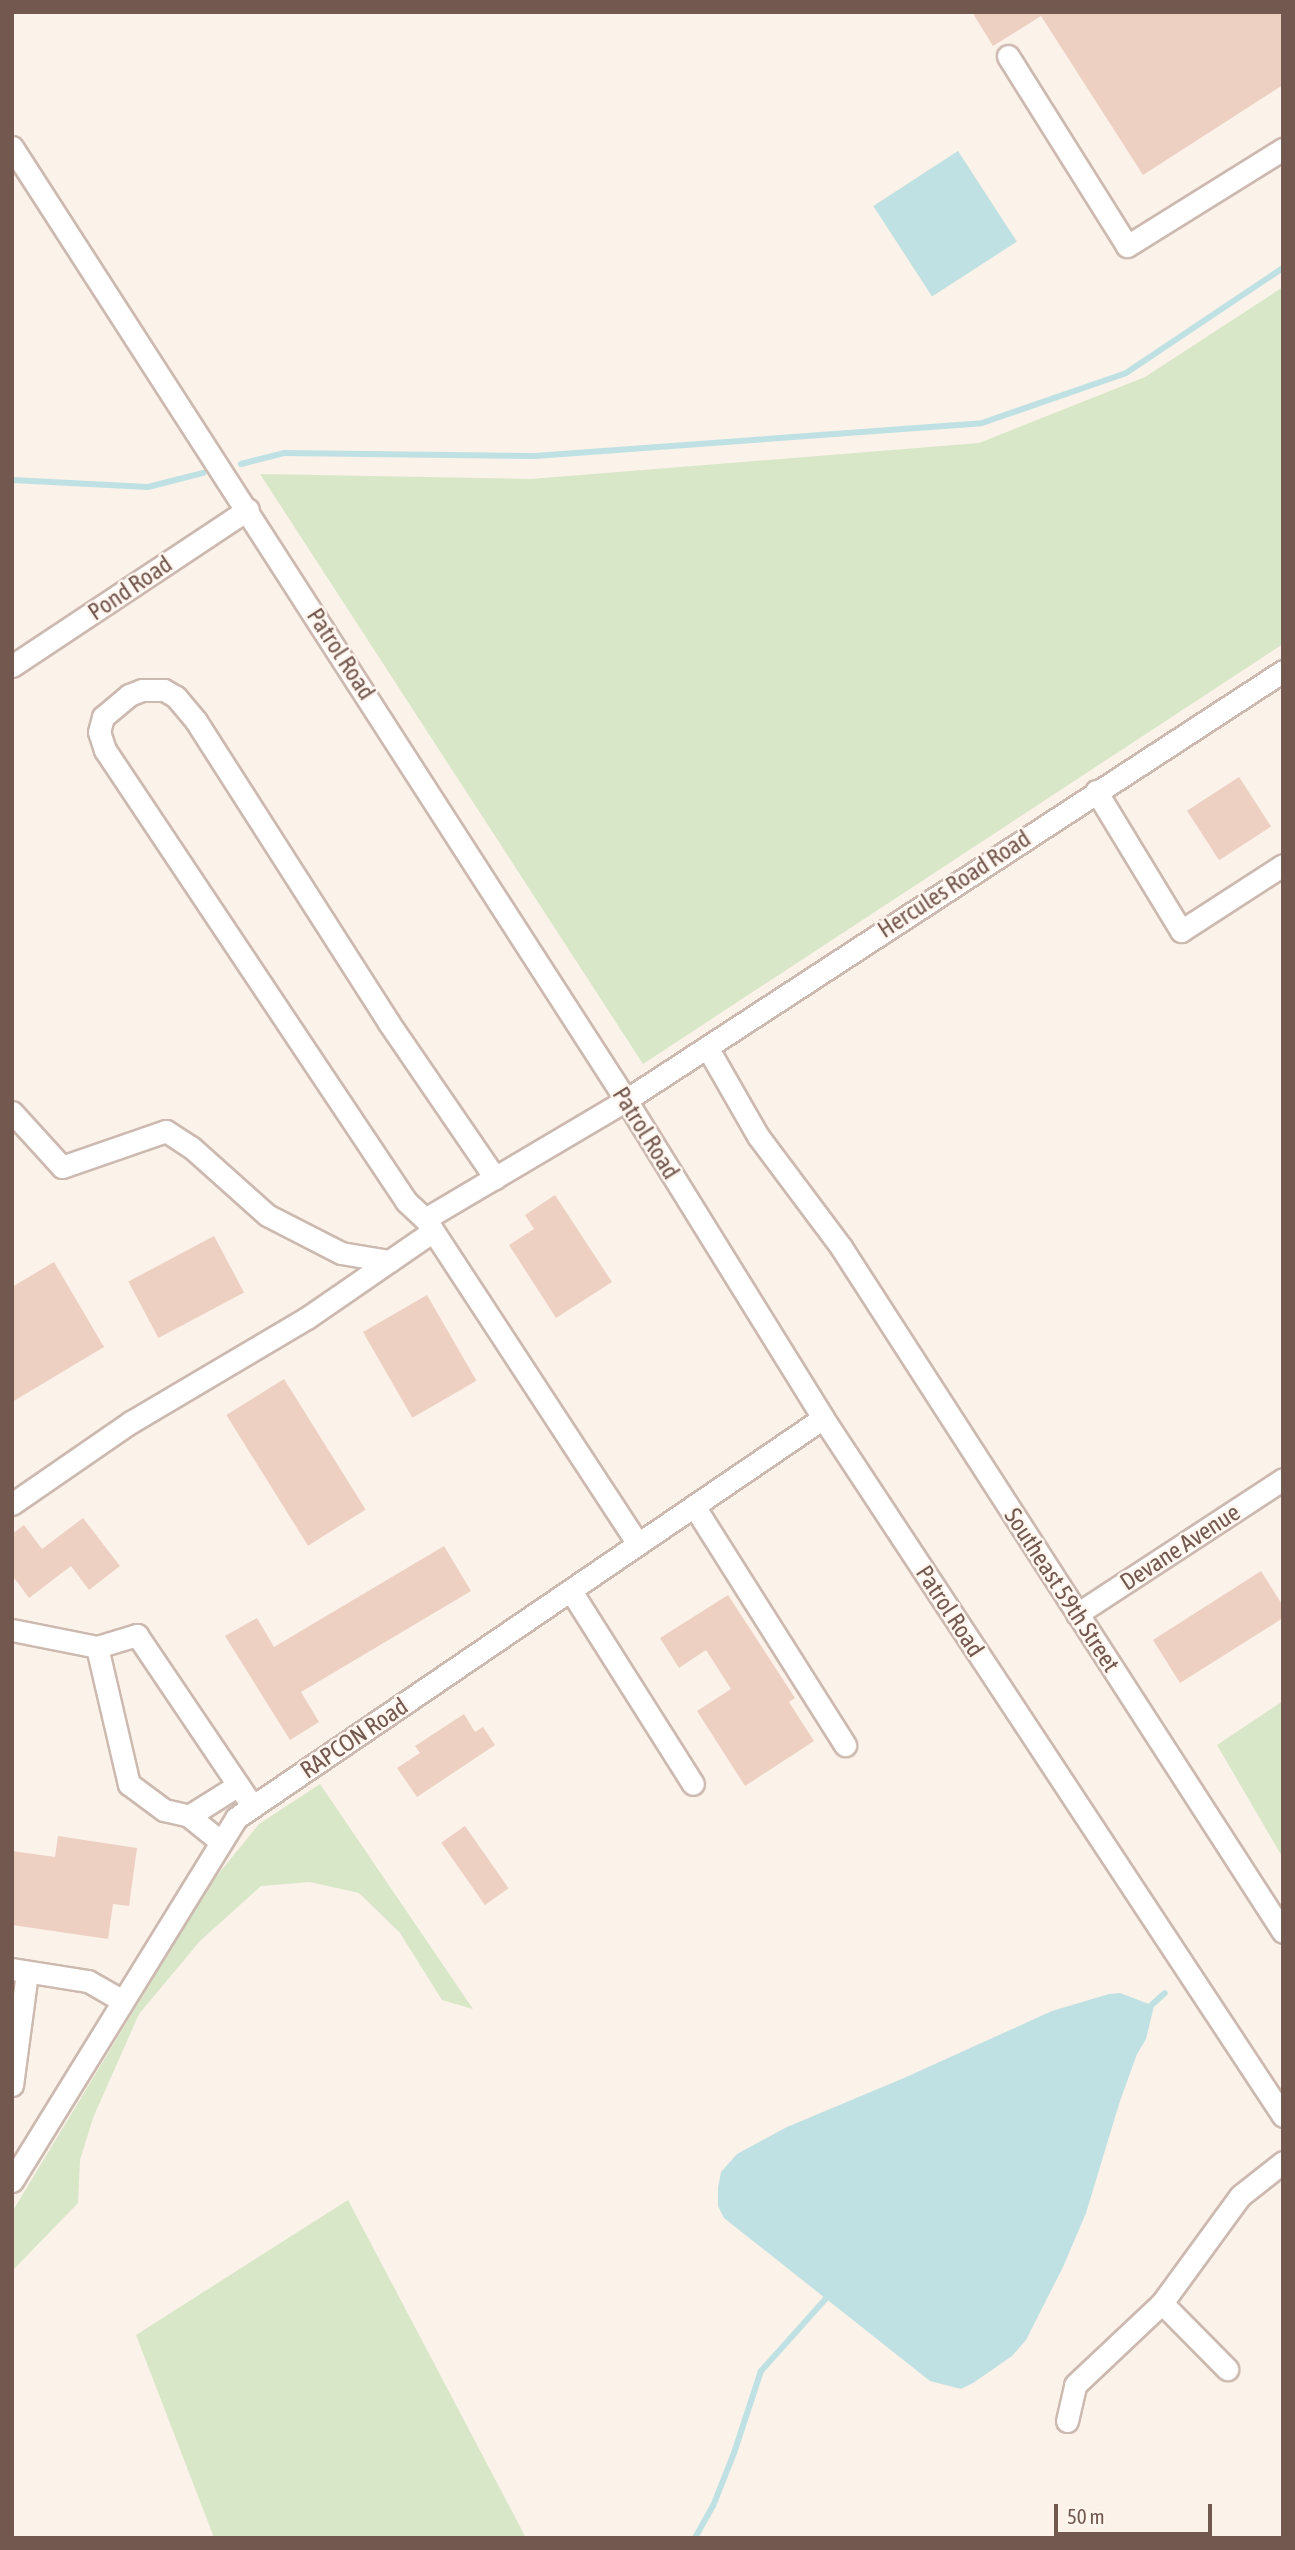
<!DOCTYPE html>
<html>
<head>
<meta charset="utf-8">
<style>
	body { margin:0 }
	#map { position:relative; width:1295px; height:2550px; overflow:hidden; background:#fbf2e9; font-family:"Asap Condensed",sans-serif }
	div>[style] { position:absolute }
	.green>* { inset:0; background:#d8e7c8 }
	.water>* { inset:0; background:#bfe1e3; transform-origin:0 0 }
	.stream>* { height:6px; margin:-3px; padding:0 3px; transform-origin:3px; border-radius:3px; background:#bfe1e3 }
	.building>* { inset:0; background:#eed0c3; transform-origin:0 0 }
	.roads { filter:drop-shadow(2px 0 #ccb9b0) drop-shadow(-2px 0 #ccb9b0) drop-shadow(0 2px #ccb9b0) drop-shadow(0 -2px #ccb9b0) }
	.minor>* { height:21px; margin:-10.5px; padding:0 10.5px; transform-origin:10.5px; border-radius:10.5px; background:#fff }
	span { translate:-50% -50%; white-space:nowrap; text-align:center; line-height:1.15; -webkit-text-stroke:5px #fef6ef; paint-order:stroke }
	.street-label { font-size:24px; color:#73584f }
	.frame { position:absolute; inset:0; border:14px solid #73584f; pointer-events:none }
	.scale { position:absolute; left:1054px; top:2504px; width:158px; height:32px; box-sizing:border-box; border:4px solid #73584f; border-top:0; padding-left:9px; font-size:21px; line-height:24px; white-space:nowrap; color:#73584f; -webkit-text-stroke:5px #fef6ef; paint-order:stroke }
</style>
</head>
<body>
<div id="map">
	<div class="green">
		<div style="clip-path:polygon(1283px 287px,1283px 644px,643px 1064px,260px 474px,531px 479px,979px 443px,1145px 377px)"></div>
		<div style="clip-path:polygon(1283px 1701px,1283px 1858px,1217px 1745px)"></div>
		<div style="clip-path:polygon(320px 1784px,473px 2009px,442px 2000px,400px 1933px,359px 1893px,310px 1882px,261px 1886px,200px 1941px,139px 2014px,93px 2118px,80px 2160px,78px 2203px,12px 2271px,12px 2212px,211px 1883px,259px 1824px)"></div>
		<div style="clip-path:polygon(348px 2200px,526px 2538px,210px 2538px,213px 2535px,136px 2335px)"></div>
	</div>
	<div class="water">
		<div style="left:958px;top:151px;width:108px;height:101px;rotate:57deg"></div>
		<div style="clip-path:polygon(1120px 1993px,1154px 2006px,1146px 2039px,1137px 2054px,1120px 2101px,1086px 2213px,1063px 2267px,1026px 2340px,1012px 2356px,973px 2383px,961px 2389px,930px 2381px,724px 2218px,718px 2206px,718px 2188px,721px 2172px,737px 2154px,787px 2127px,904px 2078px,1052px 2011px,1109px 1994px)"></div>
	</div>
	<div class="stream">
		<div style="left:241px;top:464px;width:44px;rotate:-14.3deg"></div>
		<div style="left:284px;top:453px;width:251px;rotate:0.7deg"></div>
		<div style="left:535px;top:456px;width:448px;rotate:-4.2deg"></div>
		<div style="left:982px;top:423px;width:152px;rotate:-19.1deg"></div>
		<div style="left:1126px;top:373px;width:189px;rotate:-33.8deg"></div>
		<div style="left:12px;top:480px;width:136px;rotate:2.9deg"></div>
		<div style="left:148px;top:487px;width:57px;rotate:-14.3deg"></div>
		<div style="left:1146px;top:2010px;width:25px;rotate:-42deg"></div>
		<div style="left:695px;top:2538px;width:37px;rotate:-61deg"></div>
		<div style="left:713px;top:2506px;width:57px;rotate:-68.4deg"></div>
		<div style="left:734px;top:2453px;width:86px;rotate:-71.8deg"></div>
		<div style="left:761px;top:2371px;width:105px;rotate:-48.1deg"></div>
	</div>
	<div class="building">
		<div style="clip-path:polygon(972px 12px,1283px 12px,1283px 85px,1143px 175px,1041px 16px,993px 46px)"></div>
		<div style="left:1239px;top:777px;width:59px;height:62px;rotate:57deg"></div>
		<div style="clip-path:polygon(555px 1195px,612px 1282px,556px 1318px,509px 1245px,534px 1229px,525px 1215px)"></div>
		<div style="left:214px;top:1236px;width:64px;height:97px;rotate:62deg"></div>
		<div style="clip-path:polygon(54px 1262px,104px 1347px,12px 1402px,12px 1287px)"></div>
		<div style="left:427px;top:1295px;width:99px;height:74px;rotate:60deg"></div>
		<div style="left:284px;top:1379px;width:154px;height:68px;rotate:58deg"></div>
		<div style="clip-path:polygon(83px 1518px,120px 1566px,89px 1590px,71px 1566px,29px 1598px,12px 1575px,12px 1534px,24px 1525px,42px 1549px)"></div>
		<div style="clip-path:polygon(444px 1546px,471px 1591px,301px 1692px,319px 1722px,290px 1740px,225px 1636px,257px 1618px,274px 1647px)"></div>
		<div style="clip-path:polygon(1261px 1571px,1283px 1606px,1283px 1618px,1180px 1683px,1153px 1640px)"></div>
		<div style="clip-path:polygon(728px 1595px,795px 1698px,789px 1702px,814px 1741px,745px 1786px,697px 1711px,731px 1689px,706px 1650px,679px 1668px,660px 1638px)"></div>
		<div style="clip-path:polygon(464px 1714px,475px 1732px,483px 1727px,495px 1745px,417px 1797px,397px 1768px,420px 1753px,415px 1746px)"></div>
		<div style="left:465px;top:1826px;width:76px;height:29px;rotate:55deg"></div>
		<div style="clip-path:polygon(58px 1836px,137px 1848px,129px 1906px,113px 1904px,108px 1939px,12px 1925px,12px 1851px,55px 1857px)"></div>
	</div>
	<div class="roads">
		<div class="minor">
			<div style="left:1008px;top:56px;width:224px;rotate:57.9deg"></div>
			<div style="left:1127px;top:246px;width:184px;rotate:-31.9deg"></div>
			<div style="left:12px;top:147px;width:1134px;rotate:57.21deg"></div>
			<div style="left:626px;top:1100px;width:374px;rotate:58.2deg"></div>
			<div style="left:823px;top:1418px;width:836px;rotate:56.61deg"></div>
			<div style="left:12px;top:666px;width:283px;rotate:-33.6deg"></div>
			<div style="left:1096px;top:791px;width:164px;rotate:58.7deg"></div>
			<div style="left:1181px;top:931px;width:121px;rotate:-32.9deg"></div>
			<div style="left:707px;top:1047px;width:103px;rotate:60.2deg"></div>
			<div style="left:758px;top:1136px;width:139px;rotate:53.2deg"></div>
			<div style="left:841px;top:1247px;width:815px;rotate:57.17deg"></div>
			<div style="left:12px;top:1112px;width:74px;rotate:47.7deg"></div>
			<div style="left:62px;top:1167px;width:110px;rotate:-19.1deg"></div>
			<div style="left:166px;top:1131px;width:30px;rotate:33deg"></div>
			<div style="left:191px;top:1147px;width:102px;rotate:41.8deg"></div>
			<div style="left:267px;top:1215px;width:83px;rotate:27.2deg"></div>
			<div style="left:341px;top:1253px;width:49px;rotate:9.5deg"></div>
			<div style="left:425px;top:1219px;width:26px;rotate:-137deg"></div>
			<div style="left:406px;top:1201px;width:542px;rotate:-123.72deg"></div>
			<div style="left:105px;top:750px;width:19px;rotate:-108deg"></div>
			<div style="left:99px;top:732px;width:16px;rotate:-75deg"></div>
			<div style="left:103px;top:717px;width:34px;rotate:-40deg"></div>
			<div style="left:129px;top:695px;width:14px;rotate:-21deg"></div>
			<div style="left:142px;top:690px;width:22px"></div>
			<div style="left:164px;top:690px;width:14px;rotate:30deg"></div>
			<div style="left:176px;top:697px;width:31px;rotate:50deg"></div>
			<div style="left:196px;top:721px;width:358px;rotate:57.4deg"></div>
			<div style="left:389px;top:1023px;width:188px;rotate:55.6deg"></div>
			<div style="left:12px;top:1504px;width:145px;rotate:-34.6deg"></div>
			<div style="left:131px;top:1422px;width:204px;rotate:-30.6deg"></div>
			<div style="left:307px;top:1318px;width:153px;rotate:-34.6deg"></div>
			<div style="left:694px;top:1506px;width:283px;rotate:57.7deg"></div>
			<div style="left:638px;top:1544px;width:389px;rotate:-123.2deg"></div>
			<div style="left:425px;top:1219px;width:234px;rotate:-30.6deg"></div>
			<div style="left:626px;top:1100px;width:785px;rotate:-33.14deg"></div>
			<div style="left:571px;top:1591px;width:228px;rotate:57.7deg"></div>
			<div style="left:1077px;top:1614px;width:246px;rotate:-33.2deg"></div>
			<div style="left:12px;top:1630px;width:87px;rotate:11.3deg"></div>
			<div style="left:97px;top:1647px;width:42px;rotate:-16.7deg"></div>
			<div style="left:137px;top:1635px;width:207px;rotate:56deg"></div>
			<div style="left:97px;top:1647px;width:141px;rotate:76.9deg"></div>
			<div style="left:129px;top:1784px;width:44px;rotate:36.6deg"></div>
			<div style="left:164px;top:1810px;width:26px;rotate:13deg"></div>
			<div style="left:189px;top:1816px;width:58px;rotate:-32.3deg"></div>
			<div style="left:189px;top:1816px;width:41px;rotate:39.1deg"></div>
			<div style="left:12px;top:1969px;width:77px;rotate:9deg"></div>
			<div style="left:88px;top:1981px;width:40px;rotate:29.7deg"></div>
			<div style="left:12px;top:2085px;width:114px;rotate:-82.4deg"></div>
			<div style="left:12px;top:2181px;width:427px;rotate:-58.3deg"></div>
			<div style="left:236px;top:1818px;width:710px;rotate:-34.27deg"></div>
			<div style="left:1162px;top:2303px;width:93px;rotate:45.4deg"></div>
			<div style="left:1067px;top:2421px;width:37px;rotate:-77deg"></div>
			<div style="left:1075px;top:2385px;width:120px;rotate:-43.3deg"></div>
			<div style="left:1162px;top:2303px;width:132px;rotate:-53.9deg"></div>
			<div style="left:1240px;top:2196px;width:55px;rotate:-38.3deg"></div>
		</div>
	</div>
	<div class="street-label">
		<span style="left:130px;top:588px;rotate:-34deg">Pond Road</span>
		<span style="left:341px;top:654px;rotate:57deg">Patrol Road</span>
		<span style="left:954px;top:884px;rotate:-33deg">Hercules Road Road</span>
		<span style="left:646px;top:1133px;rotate:58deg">Patrol Road</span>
		<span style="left:1180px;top:1547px;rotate:-33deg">Devane Avenue</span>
		<span style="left:1062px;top:1590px;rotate:57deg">Southeast 59th Street</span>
		<span style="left:950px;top:1611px;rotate:57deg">Patrol Road</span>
		<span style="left:354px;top:1738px;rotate:-34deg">RAPCON Road</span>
	</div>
	<div class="frame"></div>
	<div class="scale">50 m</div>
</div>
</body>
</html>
